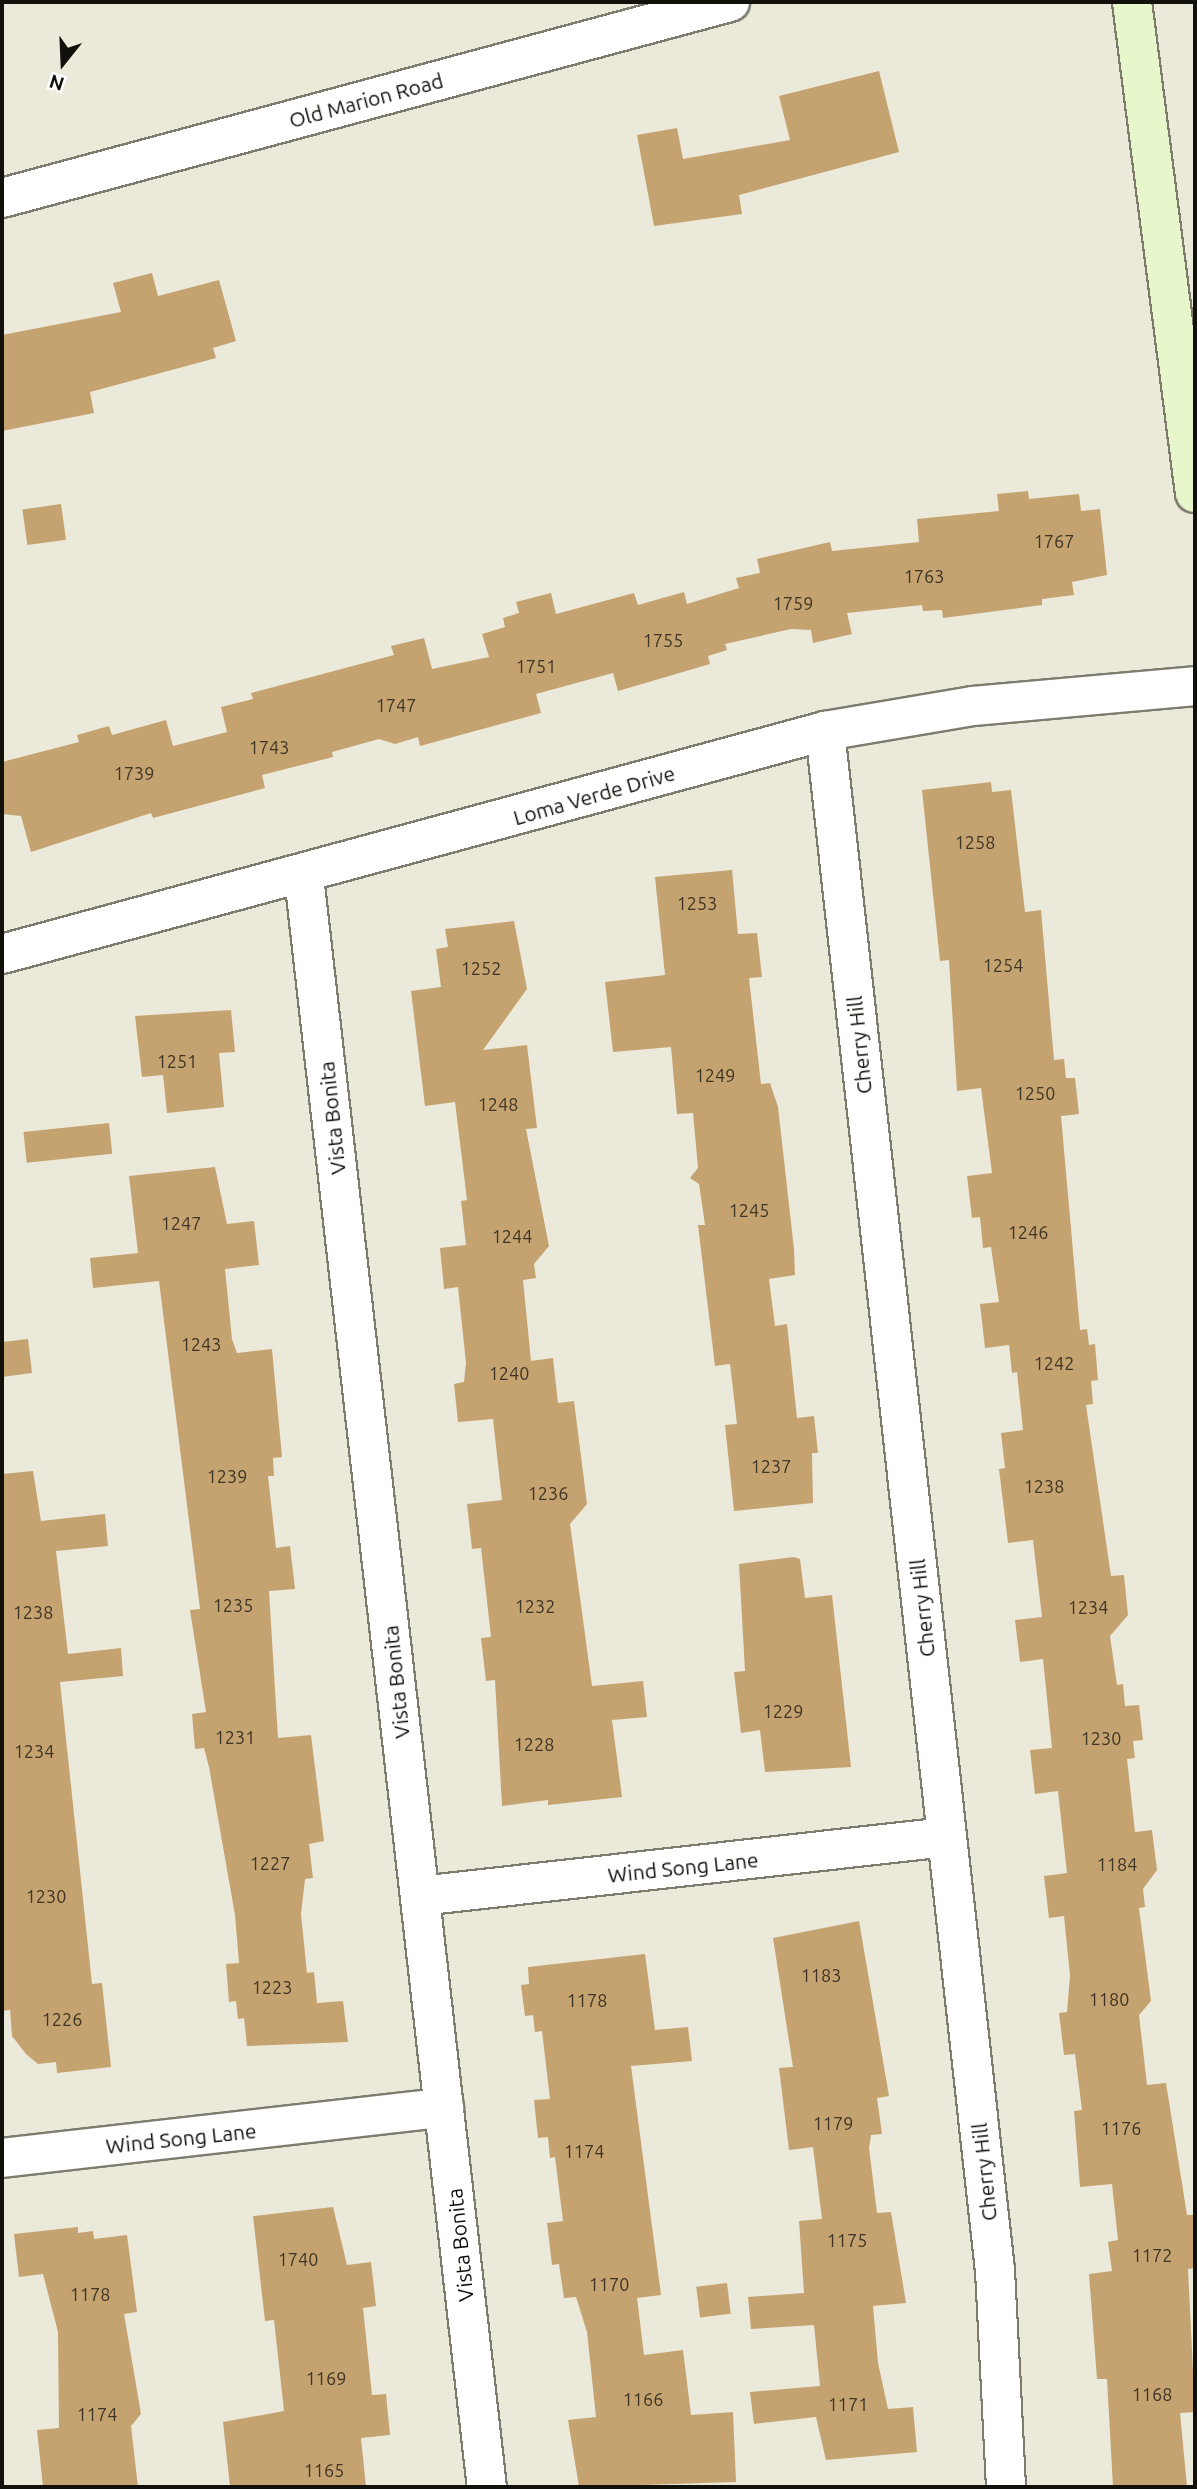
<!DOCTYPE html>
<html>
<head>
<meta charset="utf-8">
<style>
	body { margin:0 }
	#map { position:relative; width:1197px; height:2489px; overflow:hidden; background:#ebe9da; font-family:Ubuntu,sans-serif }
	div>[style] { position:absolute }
	.building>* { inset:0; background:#c5a370; transform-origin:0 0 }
	.roads { filter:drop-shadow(2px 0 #7d7c6e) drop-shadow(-2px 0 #7d7c6e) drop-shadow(0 2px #7d7c6e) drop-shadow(0 -2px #7d7c6e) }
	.minor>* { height:38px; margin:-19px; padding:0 19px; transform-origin:19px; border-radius:19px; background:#fff }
	.secondary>* { height:38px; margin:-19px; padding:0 19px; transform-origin:19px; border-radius:19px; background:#e8f6cc }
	span { translate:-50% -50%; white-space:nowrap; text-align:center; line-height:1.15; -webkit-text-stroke:7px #fff; paint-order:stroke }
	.number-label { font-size:18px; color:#3e3524 }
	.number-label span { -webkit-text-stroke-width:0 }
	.street-label { font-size:21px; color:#11100b }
	.frame { position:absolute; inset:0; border:4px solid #11100b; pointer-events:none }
	.north { position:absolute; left:28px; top:28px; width:70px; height:70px; -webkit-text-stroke:5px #fff; paint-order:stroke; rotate:198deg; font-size:19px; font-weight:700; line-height:28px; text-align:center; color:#11100b }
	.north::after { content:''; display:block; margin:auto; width:24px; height:32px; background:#11100b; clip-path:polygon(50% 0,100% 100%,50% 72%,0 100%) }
</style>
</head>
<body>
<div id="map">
	<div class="building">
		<div style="clip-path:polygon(879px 71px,899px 152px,739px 195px,742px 214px,654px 226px,637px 135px,677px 128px,683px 159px,790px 140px,779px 96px)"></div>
		<div style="clip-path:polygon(152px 273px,158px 296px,219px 280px,236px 341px,213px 348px,216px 358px,90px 392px,94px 413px,2px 431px,2px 335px,121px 312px,113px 283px)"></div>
		<div style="clip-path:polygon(1028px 491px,1029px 499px,1079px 494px,1081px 511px,1100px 509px,1107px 575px,1072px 582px,1074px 595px,1042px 599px,1042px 605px,943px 618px,942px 610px,923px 611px,922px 605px,847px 613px,852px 634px,813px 643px,811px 630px,791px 629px,725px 644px,727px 650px,708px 656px,710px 664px,659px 679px,618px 691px,613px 673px,536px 694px,541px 713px,420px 746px,418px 737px,395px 744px,379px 739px,332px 752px,333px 757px,262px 775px,265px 788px,153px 818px,151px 813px,31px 852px,21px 816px,2px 814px,2px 762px,79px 742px,77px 735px,109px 726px,112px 735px,166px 720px,173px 746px,227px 732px,221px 707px,253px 699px,251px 693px,394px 655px,391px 646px,424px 638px,432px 669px,489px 657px,482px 634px,505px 627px,503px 618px,519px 613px,516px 602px,551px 593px,556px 614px,634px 593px,638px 605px,684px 592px,687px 604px,739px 588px,736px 578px,760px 573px,757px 559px,830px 542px,832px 551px,919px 542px,917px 519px,999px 511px,997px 494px)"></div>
		<div style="left:61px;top:504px;width:36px;height:39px;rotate:82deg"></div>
		<div style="clip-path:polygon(991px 782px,992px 792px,1011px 790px,1025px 912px,1041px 910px,1054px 1060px,1064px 1059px,1066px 1078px,1075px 1078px,1079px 1114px,1061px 1116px,1080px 1330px,1087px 1329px,1089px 1345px,1095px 1344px,1098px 1380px,1091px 1381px,1093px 1404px,1086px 1405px,1111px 1576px,1124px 1575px,1128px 1615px,1110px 1636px,1117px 1685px,1123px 1684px,1125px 1706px,1139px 1705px,1143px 1740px,1133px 1741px,1135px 1758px,1127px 1759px,1135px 1832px,1152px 1830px,1157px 1870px,1143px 1889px,1145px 1907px,1139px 1908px,1151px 2001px,1139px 2015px,1147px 2085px,1166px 2083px,1187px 2215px,1195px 2215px,1195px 2268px,1188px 2269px,1195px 2412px,1180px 2413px,1187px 2487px,1113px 2487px,1107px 2379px,1097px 2379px,1089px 2274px,1112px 2271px,1108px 2242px,1118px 2240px,1112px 2184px,1080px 2187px,1074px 2111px,1082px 2110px,1075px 2054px,1064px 2055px,1059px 2013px,1067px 2012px,1070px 1976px,1064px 1916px,1049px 1918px,1044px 1876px,1067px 1873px,1058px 1791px,1035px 1794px,1030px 1750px,1052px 1748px,1043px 1659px,1020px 1662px,1015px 1620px,1042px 1617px,1033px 1540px,1008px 1543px,999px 1469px,1005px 1468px,1001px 1433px,1023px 1430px,1017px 1372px,1012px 1373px,1009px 1345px,985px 1348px,980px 1304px,999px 1302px,991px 1247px,983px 1248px,980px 1217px,972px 1218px,967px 1176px,992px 1173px,981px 1088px,957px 1091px,949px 960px,940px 961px,922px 790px)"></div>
		<div style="clip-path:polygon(732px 870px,738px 934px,757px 933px,762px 977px,749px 978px,761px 1084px,770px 1083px,778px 1107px,794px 1249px,795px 1275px,769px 1279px,775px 1326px,787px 1324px,797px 1418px,814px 1416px,818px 1453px,812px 1453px,813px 1503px,734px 1511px,725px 1425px,737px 1424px,730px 1364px,715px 1366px,698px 1225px,705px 1225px,699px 1184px,690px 1178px,698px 1168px,693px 1113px,677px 1114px,671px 1047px,613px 1052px,605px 982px,665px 975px,655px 877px)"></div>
		<div style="clip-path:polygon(514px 921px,527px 989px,483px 1050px,527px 1045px,537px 1128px,526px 1129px,549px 1246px,534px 1264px,536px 1278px,523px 1280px,531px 1361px,553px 1358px,558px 1403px,574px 1401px,587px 1504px,570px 1524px,592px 1686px,643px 1681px,647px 1717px,612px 1720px,622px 1797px,548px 1805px,548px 1800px,502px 1806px,495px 1680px,486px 1681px,481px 1638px,491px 1637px,481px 1548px,472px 1549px,467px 1504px,502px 1500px,493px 1419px,458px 1422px,454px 1384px,464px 1382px,466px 1363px,458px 1287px,444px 1289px,440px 1248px,466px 1245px,461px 1201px,467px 1200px,455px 1102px,425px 1106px,411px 991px,441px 987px,436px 949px,448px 947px,445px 929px)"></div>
		<div style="clip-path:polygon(231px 1010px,235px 1052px,219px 1053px,224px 1107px,167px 1113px,163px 1075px,142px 1077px,135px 1016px)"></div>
		<div style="left:109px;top:1123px;width:31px;height:86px;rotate:84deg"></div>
		<div style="clip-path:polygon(215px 1167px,227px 1224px,254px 1221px,259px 1265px,225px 1269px,232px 1339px,237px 1353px,272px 1349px,282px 1457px,273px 1458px,274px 1476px,268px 1476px,276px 1548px,290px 1546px,295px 1589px,269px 1591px,278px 1738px,311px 1735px,324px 1841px,309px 1844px,313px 1878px,305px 1879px,301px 1914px,307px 1973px,314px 1972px,317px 2003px,343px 2001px,348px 2042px,247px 2046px,244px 2018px,238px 2019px,236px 2001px,229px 2002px,226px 1964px,239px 1963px,235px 1915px,209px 1767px,204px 1748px,195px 1749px,192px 1714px,206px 1712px,190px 1610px,200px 1609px,159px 1281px,93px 1288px,90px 1258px,138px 1253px,129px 1176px)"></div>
		<div style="clip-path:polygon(28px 1339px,32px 1373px,2px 1377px,2px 1342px)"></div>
		<div style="clip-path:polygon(33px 1471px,41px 1521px,105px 1514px,108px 1546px,56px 1551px,68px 1654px,121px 1648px,123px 1676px,60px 1682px,92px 1984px,102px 1983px,111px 2067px,57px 2073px,56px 2062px,38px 2064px,26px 2054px,12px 2036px,10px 2010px,2px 2011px,2px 1474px)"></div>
		<div style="clip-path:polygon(794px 1557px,800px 1559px,805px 1598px,832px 1595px,851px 1767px,765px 1772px,760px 1730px,741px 1733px,734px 1672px,745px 1671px,739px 1564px)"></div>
		<div style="clip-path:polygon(859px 1921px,889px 2096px,877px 2098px,882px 2134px,871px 2135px,869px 2148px,877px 2213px,891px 2212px,906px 2303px,873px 2306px,878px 2363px,888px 2409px,913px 2407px,917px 2452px,826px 2460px,816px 2417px,754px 2424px,750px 2392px,820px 2386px,814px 2325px,751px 2329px,748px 2297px,804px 2293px,799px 2221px,822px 2219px,813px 2147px,789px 2150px,779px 2068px,793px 2067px,773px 1938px)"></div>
		<div style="clip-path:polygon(645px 1954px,655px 2030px,688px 2027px,692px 2061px,631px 2066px,661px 2295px,637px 2298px,644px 2355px,683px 2350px,691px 2415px,733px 2412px,736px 2482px,579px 2487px,568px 2420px,596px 2417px,587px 2332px,576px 2297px,564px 2298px,559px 2264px,552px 2265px,547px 2223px,563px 2221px,555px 2157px,550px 2158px,548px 2137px,538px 2138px,534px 2100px,550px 2099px,542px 2031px,535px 2032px,533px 2015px,525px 2016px,521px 1985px,529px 1984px,528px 1967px)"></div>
		<div style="clip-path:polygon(333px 2207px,347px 2265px,371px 2262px,376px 2306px,363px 2308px,372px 2395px,386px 2394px,390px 2435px,361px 2438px,366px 2487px,230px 2487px,223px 2422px,284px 2411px,274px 2320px,265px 2321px,253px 2216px)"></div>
		<div style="clip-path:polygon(78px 2227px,78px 2233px,93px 2231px,94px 2239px,127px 2235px,137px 2312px,124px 2314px,141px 2414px,131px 2426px,138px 2487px,43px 2487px,37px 2430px,59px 2428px,58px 2332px,43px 2274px,19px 2277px,14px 2234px)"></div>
		<div style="left:727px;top:2283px;width:31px;height:31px;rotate:83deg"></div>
	</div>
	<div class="roads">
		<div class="minor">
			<div style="left:2px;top:198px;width:754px;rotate:-15.07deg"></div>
			<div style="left:825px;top:731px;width:1548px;rotate:83.7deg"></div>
			<div style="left:995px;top:2270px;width:217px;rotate:87.1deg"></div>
			<div style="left:304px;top:877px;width:1620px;rotate:83.52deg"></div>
			<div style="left:2px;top:954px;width:853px;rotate:-15.16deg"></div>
			<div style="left:825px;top:731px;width:150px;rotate:-9.6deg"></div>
			<div style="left:973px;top:706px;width:223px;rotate:-5.1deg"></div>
			<div style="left:420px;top:1896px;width:529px;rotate:-6.4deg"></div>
			<div style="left:2px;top:2158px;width:445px;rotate:-6.5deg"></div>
		</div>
		<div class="secondary">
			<div style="left:1132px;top:2px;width:495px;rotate:82.7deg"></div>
		</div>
	</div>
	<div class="number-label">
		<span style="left:1054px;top:541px">1767</span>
		<span style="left:924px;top:576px">1763</span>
		<span style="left:793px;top:603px">1759</span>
		<span style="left:663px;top:640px">1755</span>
		<span style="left:536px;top:666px">1751</span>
		<span style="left:396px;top:705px">1747</span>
		<span style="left:269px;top:747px">1743</span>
		<span style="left:134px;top:773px">1739</span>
		<span style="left:975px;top:842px">1258</span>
		<span style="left:697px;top:903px">1253</span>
		<span style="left:1003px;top:965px">1254</span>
		<span style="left:481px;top:968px">1252</span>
		<span style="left:177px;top:1061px">1251</span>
		<span style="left:715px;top:1075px">1249</span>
		<span style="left:1035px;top:1093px">1250</span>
		<span style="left:498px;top:1104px">1248</span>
		<span style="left:749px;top:1210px">1245</span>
		<span style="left:181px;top:1223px">1247</span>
		<span style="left:1028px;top:1232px">1246</span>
		<span style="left:512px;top:1236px">1244</span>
		<span style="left:201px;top:1344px">1243</span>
		<span style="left:1054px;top:1363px">1242</span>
		<span style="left:509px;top:1373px">1240</span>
		<span style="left:771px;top:1466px">1237</span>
		<span style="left:227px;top:1476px">1239</span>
		<span style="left:1044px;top:1486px">1238</span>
		<span style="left:548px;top:1493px">1236</span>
		<span style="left:233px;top:1605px">1235</span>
		<span style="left:535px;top:1606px">1232</span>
		<span style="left:1088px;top:1607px">1234</span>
		<span style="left:33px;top:1612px">1238</span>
		<span style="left:783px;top:1711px">1229</span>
		<span style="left:235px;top:1737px">1231</span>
		<span style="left:1101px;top:1738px">1230</span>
		<span style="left:534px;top:1744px">1228</span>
		<span style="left:34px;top:1751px">1234</span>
		<span style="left:270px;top:1863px">1227</span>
		<span style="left:1117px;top:1864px">1184</span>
		<span style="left:46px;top:1896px">1230</span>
		<span style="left:821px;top:1975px">1183</span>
		<span style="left:272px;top:1987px">1223</span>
		<span style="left:1109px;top:1999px">1180</span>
		<span style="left:587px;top:2000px">1178</span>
		<span style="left:62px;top:2019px">1226</span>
		<span style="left:833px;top:2123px">1179</span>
		<span style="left:1121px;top:2128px">1176</span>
		<span style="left:584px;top:2151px">1174</span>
		<span style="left:847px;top:2240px">1175</span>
		<span style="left:1152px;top:2255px">1172</span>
		<span style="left:298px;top:2259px">1740</span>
		<span style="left:609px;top:2284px">1170</span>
		<span style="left:90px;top:2294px">1178</span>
		<span style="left:326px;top:2378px">1169</span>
		<span style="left:1152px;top:2394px">1168</span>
		<span style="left:643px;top:2399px">1166</span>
		<span style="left:848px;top:2404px">1171</span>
		<span style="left:97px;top:2414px">1174</span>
		<span style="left:324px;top:2470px">1165</span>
	</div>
	<div class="street-label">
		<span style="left:366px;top:100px;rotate:-15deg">Old Marion Road</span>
		<span style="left:594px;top:795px;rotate:-16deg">Loma Verde Drive</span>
		<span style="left:859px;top:1045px;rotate:-96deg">Cherry Hill</span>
		<span style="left:332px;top:1118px;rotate:-96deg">Vista Bonita</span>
		<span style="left:922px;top:1608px;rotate:-96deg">Cherry Hill</span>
		<span style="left:396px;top:1682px;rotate:-96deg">Vista Bonita</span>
		<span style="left:683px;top:1867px;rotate:-6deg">Wind Song Lane</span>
		<span style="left:181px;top:2138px;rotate:-6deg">Wind Song Lane</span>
		<span style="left:984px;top:2172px;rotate:-96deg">Cherry Hill</span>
		<span style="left:460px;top:2245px;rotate:-96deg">Vista Bonita</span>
	</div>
	<div class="frame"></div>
	<div class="north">N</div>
</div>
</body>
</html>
